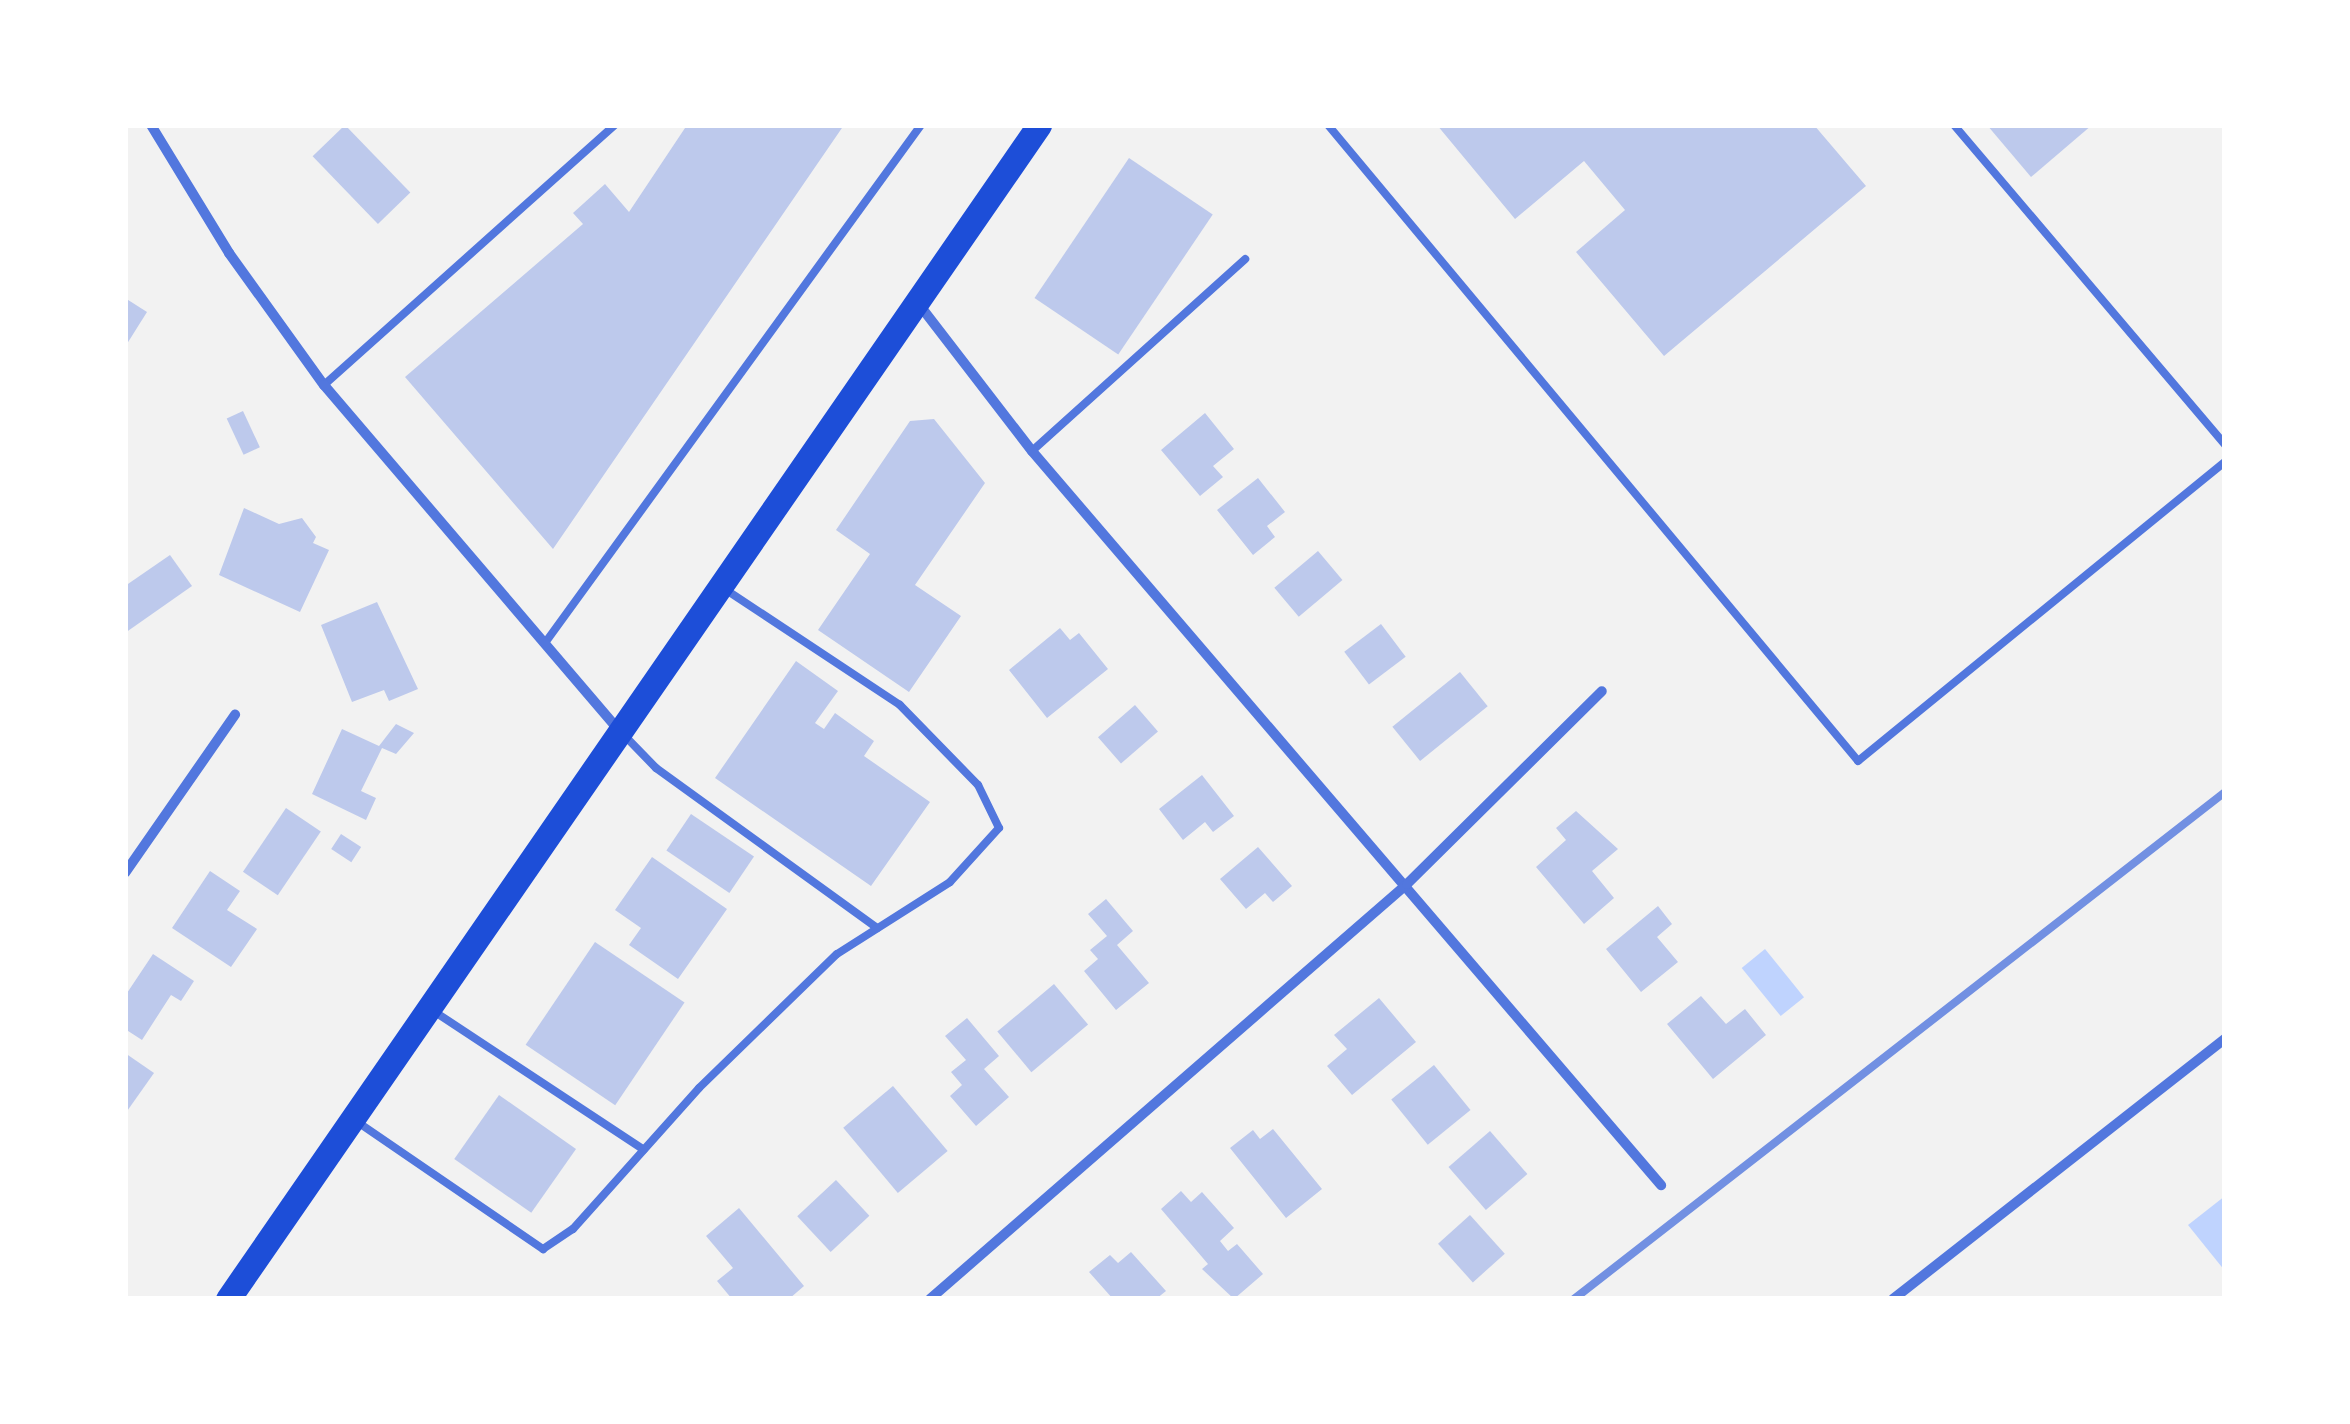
<!DOCTYPE html>
<html>
<head>
<meta charset="utf-8">
<style>
	body { margin:0 }
	#map { position:relative; width:2350px; height:1424px; overflow:hidden; background:#f2f2f2; font-family:"Noto Sans",sans-serif }
	div>[style] { position:absolute }
	.water>* { inset:0; background:#bfd3fe; transform-origin:0 0 }
	.building>* { inset:0; background:#bdc9ec; transform-origin:0 0 }
	.service>* { height:8px; margin:-4px; padding:0 4px; transform-origin:4px; border-radius:4px; background:#5277de }
	.minor>* { height:10px; margin:-5px; padding:0 5px; transform-origin:5px; border-radius:5px; background:#5277de }
	.primary>* { height:25px; margin:-12.5px; padding:0 12.5px; transform-origin:12.5px; border-radius:12.5px; background:#1d4ed8 }
	.rail>* { height:8px; margin:-4px; padding:0 4px; transform-origin:4px; border-radius:4px; background:#7290e2 }
	span { translate:-50% -50%; white-space:nowrap; text-align:center; line-height:1.15; -webkit-text-stroke:10px #fff; paint-order:stroke }
	.frame { position:absolute; inset:0; border:128px solid #fff; pointer-events:none }
</style>
</head>
<body>
<div id="map">
	<div class="water">
		<div style="left:1765px;top:949px;width:62px;height:30px;rotate:51deg"></div>
		<div style="clip-path:polygon(2225px 1196px,2225px 1271px,2188px 1225px)"></div>
	</div>
	<div class="building">
		<div style="left:345px;top:125px;width:94px;height:45px;rotate:46deg"></div>
		<div style="clip-path:polygon(687px 125px,844px 125px,553px 549px,405px 377px,583px 224px,573px 213px,605px 184px,629px 212px)"></div>
		<div style="clip-path:polygon(1437px 125px,1814px 125px,1866px 186px,1664px 356px,1576px 252px,1625px 210px,1584px 161px,1515px 219px)"></div>
		<div style="clip-path:polygon(1987px 125px,2092px 125px,2031px 177px)"></div>
		<div style="left:1129px;top:158px;width:101px;height:169px;rotate:34deg"></div>
		<div style="clip-path:polygon(125px 298px,147px 312px,125px 347px)"></div>
		<div style="left:243px;top:411px;width:40px;height:18px;rotate:65deg"></div>
		<div style="clip-path:polygon(1205px 413px,1234px 449px,1213px 466px,1223px 477px,1200px 496px,1161px 450px)"></div>
		<div style="clip-path:polygon(934px 419px,985px 483px,915px 585px,961px 616px,909px 692px,818px 630px,870px 554px,836px 530px,910px 421px)"></div>
		<div style="clip-path:polygon(1258px 478px,1285px 512px,1267px 526px,1275px 537px,1253px 555px,1217px 510px)"></div>
		<div style="clip-path:polygon(244px 508px,279px 524px,302px 518px,316px 537px,313px 543px,329px 550px,300px 612px,219px 575px)"></div>
		<div style="left:1318px;top:551px;width:38px;height:57px;rotate:50deg"></div>
		<div style="clip-path:polygon(170px 555px,192px 586px,125px 633px,125px 586px)"></div>
		<div style="clip-path:polygon(377px 602px,418px 689px,389px 701px,384px 690px,352px 702px,321px 625px)"></div>
		<div style="left:1381px;top:624px;width:41px;height:46px;rotate:53deg"></div>
		<div style="clip-path:polygon(1060px 628px,1070px 640px,1079px 633px,1108px 669px,1047px 718px,1009px 670px)"></div>
		<div style="clip-path:polygon(796px 661px,838px 691px,815px 723px,824px 729px,835px 713px,874px 741px,864px 756px,930px 802px,871px 886px,715px 778px)"></div>
		<div style="left:1460px;top:672px;width:44px;height:87px;rotate:51deg"></div>
		<div style="left:1135px;top:705px;width:35px;height:49px;rotate:49deg"></div>
		<div style="clip-path:polygon(396px 724px,414px 733px,396px 754px,382px 748px,361px 791px,376px 798px,366px 820px,312px 794px,342px 729px,379px 746px)"></div>
		<div style="clip-path:polygon(1202px 775px,1234px 816px,1213px 832px,1205px 822px,1183px 840px,1159px 809px)"></div>
		<div style="left:286px;top:808px;width:42px;height:77px;rotate:34deg"></div>
		<div style="clip-path:polygon(1576px 811px,1618px 849px,1592px 871px,1614px 898px,1584px 924px,1536px 867px,1566px 840px,1556px 828px)"></div>
		<div style="left:691px;top:814px;width:76px;height:44px;rotate:34deg"></div>
		<div style="left:341px;top:834px;width:24px;height:18px;rotate:33deg"></div>
		<div style="clip-path:polygon(1258px 847px,1292px 886px,1273px 902px,1265px 893px,1246px 909px,1220px 879px)"></div>
		<div style="clip-path:polygon(652px 857px,727px 909px,678px 979px,629px 945px,641px 928px,615px 910px)"></div>
		<div style="clip-path:polygon(210px 871px,240px 891px,227px 910px,257px 929px,231px 967px,172px 928px)"></div>
		<div style="clip-path:polygon(1106px 899px,1133px 931px,1117px 945px,1149px 983px,1116px 1010px,1084px 971px,1098px 959px,1090px 950px,1107px 936px,1088px 914px)"></div>
		<div style="clip-path:polygon(1658px 906px,1672px 924px,1657px 937px,1678px 962px,1641px 992px,1606px 949px)"></div>
		<div style="left:595px;top:942px;width:108px;height:124px;rotate:34deg"></div>
		<div style="clip-path:polygon(153px 954px,194px 981px,181px 1001px,171px 995px,142px 1040px,125px 1029px,125px 996px)"></div>
		<div style="left:1054px;top:984px;width:53px;height:74px;rotate:50deg"></div>
		<div style="clip-path:polygon(1701px 996px,1726px 1024px,1745px 1009px,1766px 1035px,1713px 1079px,1667px 1024px)"></div>
		<div style="clip-path:polygon(1379px 998px,1416px 1042px,1352px 1095px,1327px 1066px,1347px 1049px,1334px 1035px)"></div>
		<div style="clip-path:polygon(967px 1018px,999px 1056px,984px 1069px,1009px 1097px,976px 1126px,950px 1096px,962px 1085px,951px 1072px,966px 1060px,945px 1036px)"></div>
		<div style="clip-path:polygon(125px 1053px,154px 1073px,125px 1114px)"></div>
		<div style="left:1434px;top:1065px;width:58px;height:55px;rotate:51deg"></div>
		<div style="left:893px;top:1086px;width:85px;height:65px;rotate:50deg"></div>
		<div style="left:499px;top:1095px;width:94px;height:78px;rotate:35deg"></div>
		<div style="clip-path:polygon(1273px 1129px,1322px 1189px,1286px 1218px,1230px 1148px,1253px 1130px,1260px 1139px)"></div>
		<div style="left:1490px;top:1131px;width:57px;height:55px;rotate:49deg"></div>
		<div style="left:836px;top:1180px;width:49px;height:53px;rotate:47deg"></div>
		<div style="clip-path:polygon(1181px 1191px,1191px 1202px,1202px 1192px,1234px 1228px,1220px 1241px,1228px 1251px,1237px 1244px,1263px 1274px,1234px 1299px,1202px 1269px,1208px 1264px,1161px 1209px)"></div>
		<div style="clip-path:polygon(739px 1208px,804px 1286px,789px 1299px,732px 1299px,717px 1281px,733px 1268px,706px 1236px)"></div>
		<div style="left:1470px;top:1215px;width:52px;height:43px;rotate:48deg"></div>
		<div style="clip-path:polygon(1131px 1252px,1166px 1291px,1156px 1299px,1113px 1299px,1089px 1272px,1110px 1255px,1118px 1263px)"></div>
	</div>
	<div class="service">
		<div style="left:1328px;top:125px;width:828px;rotate:50.19deg"></div>
		<div style="left:1858px;top:761px;width:473px;rotate:-39.2deg"></div>
		<div style="left:1954px;top:125px;width:419px;rotate:49.7deg"></div>
		<div style="left:324px;top:385px;width:390px;rotate:-41.8deg"></div>
		<div style="left:1032px;top:451px;width:287px;rotate:-42deg"></div>
		<div style="left:545px;top:643px;width:640px;rotate:-54.03deg"></div>
		<div style="left:622px;top:733px;width:49px;rotate:45.8deg"></div>
		<div style="left:656px;top:768px;width:273px;rotate:35.9deg"></div>
		<div style="left:435px;top:1012px;width:250px;rotate:33.4deg"></div>
		<div style="left:356px;top:1121px;width:227px;rotate:34.4deg"></div>
		<div style="left:543px;top:1249px;width:36px;rotate:-34deg"></div>
		<div style="left:573px;top:1229px;width:189px;rotate:-48.2deg"></div>
		<div style="left:699px;top:1088px;width:192px;rotate:-44.2deg"></div>
		<div style="left:837px;top:954px;width:134px;rotate:-32.5deg"></div>
		<div style="left:950px;top:882px;width:73px;rotate:-47.8deg"></div>
		<div style="left:999px;top:828px;width:48px;rotate:-116deg"></div>
		<div style="left:978px;top:785px;width:112px;rotate:-134.3deg"></div>
		<div style="left:900px;top:705px;width:210px;rotate:-146.5deg"></div>
	</div>
	<div class="minor">
		<div style="left:151px;top:125px;width:150px;rotate:58.6deg"></div>
		<div style="left:229px;top:253px;width:163px;rotate:54.3deg"></div>
		<div style="left:324px;top:385px;width:453px;rotate:49.5deg"></div>
		<div style="left:918px;top:303px;width:187px;rotate:52.4deg"></div>
		<div style="left:1032px;top:451px;width:967px;rotate:49.41deg"></div>
		<div style="left:125px;top:873px;width:193px;rotate:-55.2deg"></div>
		<div style="left:930px;top:1299px;width:632px;rotate:-41.02deg"></div>
		<div style="left:1407px;top:884px;width:274px;rotate:-44.7deg"></div>
		<div style="left:1893px;top:1299px;width:422px;rotate:-38.1deg"></div>
	</div>
	<div class="primary">
		<div style="left:228px;top:1299px;width:1427px;rotate:-55.36deg"></div>
	</div>
	<div class="rail">
		<div style="left:1574px;top:1299px;width:825px;rotate:-37.91deg"></div>
	</div>
	<div class="frame"></div>
</div>
</body>
</html>
